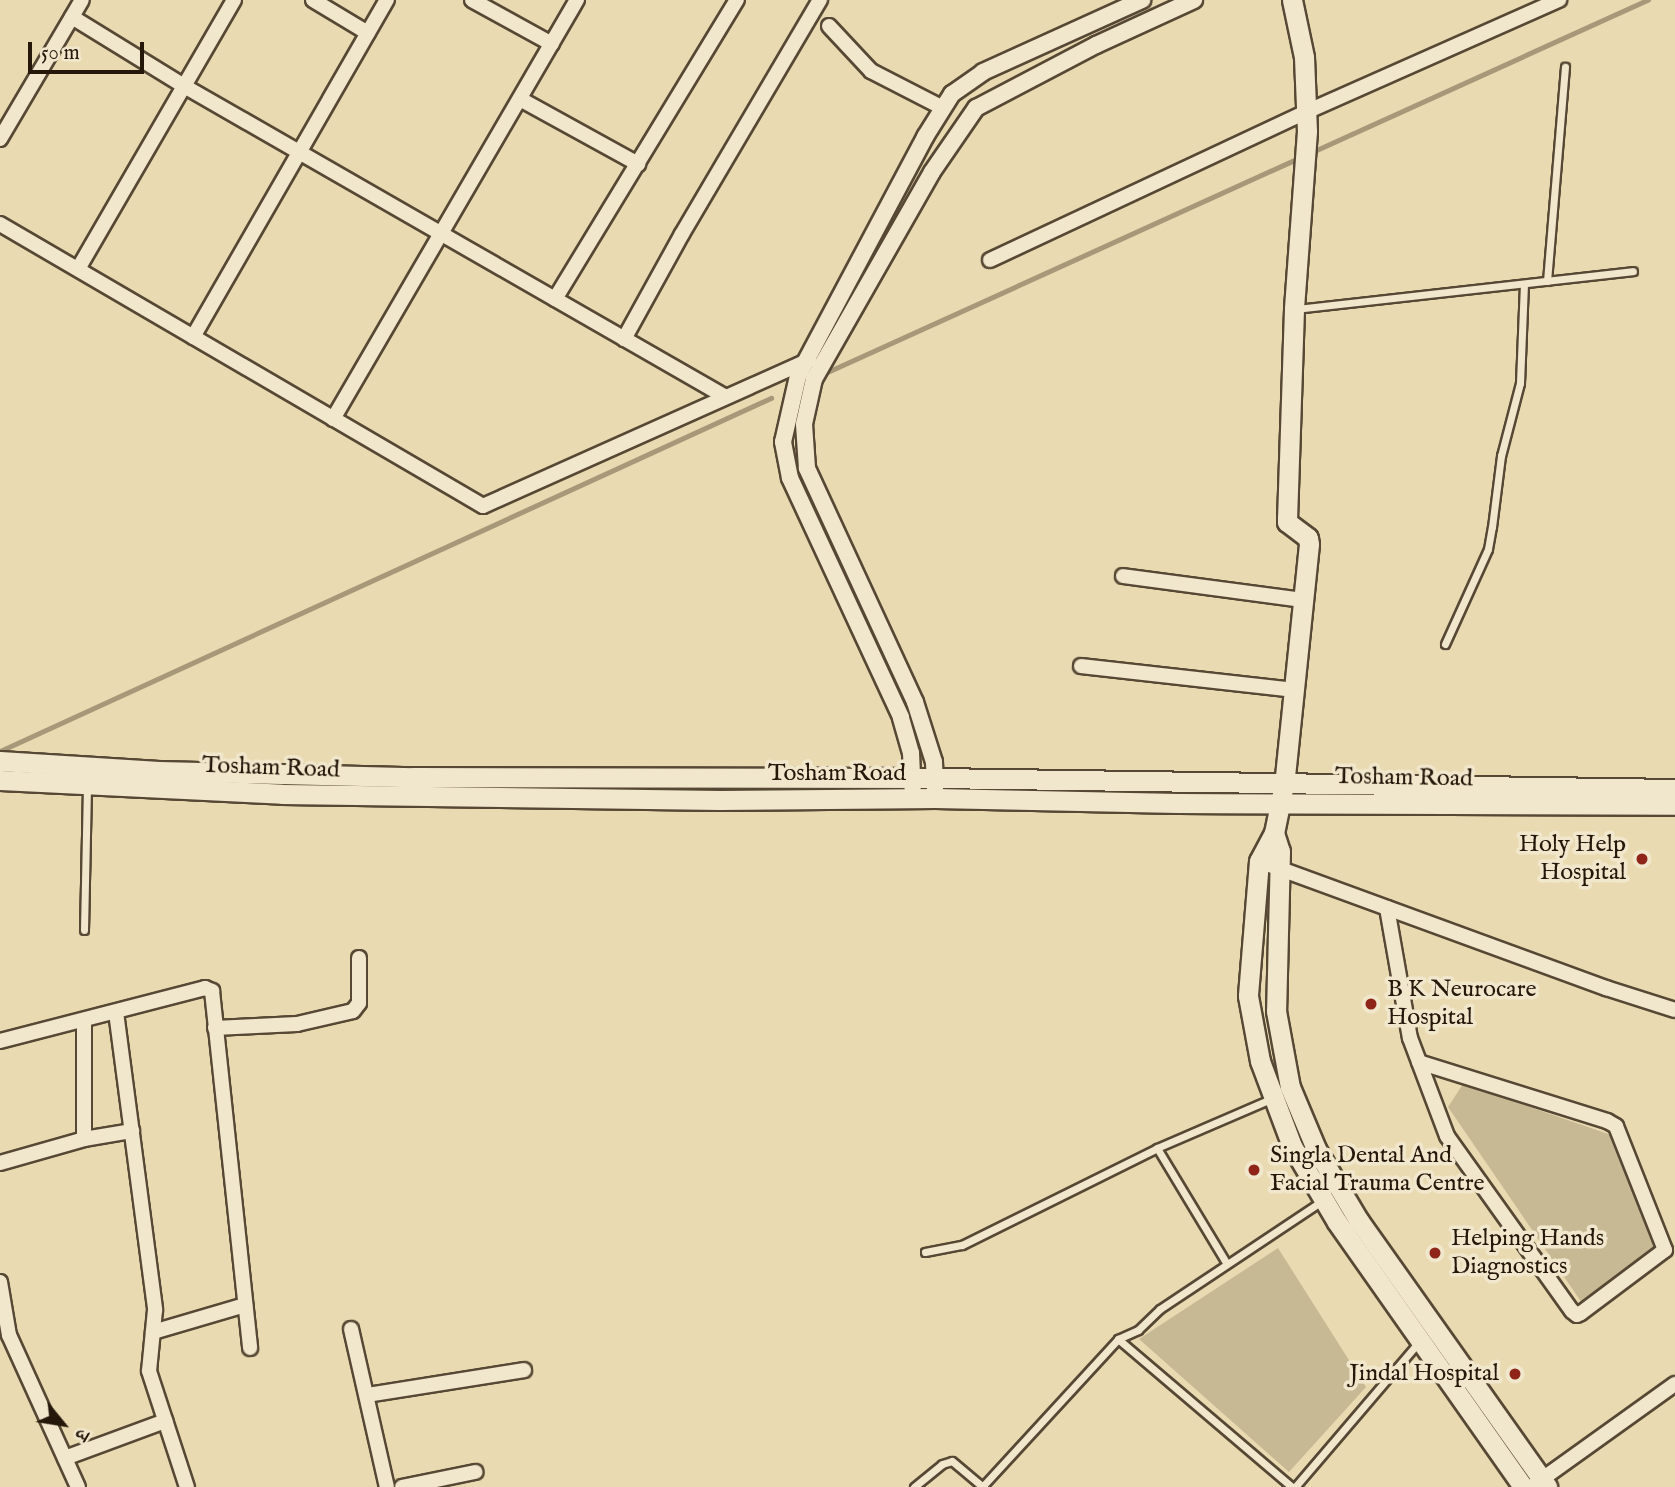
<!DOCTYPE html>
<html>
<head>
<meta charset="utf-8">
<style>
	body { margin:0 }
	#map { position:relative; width:1675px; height:1487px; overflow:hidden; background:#e9dab1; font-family:"IM FELL English","Noto Serif Devanagari",serif }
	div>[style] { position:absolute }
	.green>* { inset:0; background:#c8b995 }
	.stream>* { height:4.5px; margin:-2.25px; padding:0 2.25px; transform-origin:2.25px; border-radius:2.25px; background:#a69878 }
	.roads { filter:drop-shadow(2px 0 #564834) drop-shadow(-2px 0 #564834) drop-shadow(0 2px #564834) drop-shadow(0 -2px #564834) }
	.service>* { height:7px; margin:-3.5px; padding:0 3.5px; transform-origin:3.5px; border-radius:3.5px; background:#f1e7cc }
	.minor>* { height:14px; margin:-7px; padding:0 7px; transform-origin:7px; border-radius:7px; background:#f1e7cc }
	.tertiary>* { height:16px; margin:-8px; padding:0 8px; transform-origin:8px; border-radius:8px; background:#f1e7cc }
	.secondary>* { height:19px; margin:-9.5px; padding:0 9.5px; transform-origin:9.5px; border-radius:9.5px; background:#f1e7cc }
	.dots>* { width:19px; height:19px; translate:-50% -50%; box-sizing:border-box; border:4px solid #f1e7cc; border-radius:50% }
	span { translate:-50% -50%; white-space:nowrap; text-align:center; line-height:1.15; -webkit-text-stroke:7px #f1e7cc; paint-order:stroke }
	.street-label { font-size:24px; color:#25170a }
	.poi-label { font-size:24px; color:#25170a }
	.right { translate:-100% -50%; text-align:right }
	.left { translate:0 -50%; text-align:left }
	.north { position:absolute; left:28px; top:1389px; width:70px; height:70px; -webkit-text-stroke:5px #f1e7cc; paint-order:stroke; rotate:120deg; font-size:19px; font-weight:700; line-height:28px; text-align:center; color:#25170a }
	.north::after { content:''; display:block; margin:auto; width:24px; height:32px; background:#25170a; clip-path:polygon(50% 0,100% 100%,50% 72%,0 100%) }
	.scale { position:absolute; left:28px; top:42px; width:116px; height:32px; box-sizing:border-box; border:4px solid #25170a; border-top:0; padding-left:9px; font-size:21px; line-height:24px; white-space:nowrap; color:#25170a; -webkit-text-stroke:5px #f1e7cc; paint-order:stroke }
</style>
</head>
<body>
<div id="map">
	<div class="green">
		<div style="clip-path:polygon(1463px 1084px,1614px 1136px,1658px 1248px,1582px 1303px,1448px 1107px)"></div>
		<div style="clip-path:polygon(1278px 1248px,1366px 1387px,1289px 1472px,1139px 1339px)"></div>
	</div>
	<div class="stream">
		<div style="left:1310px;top:153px;width:371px;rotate:-24.4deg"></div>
		<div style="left:823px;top:374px;width:523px;rotate:-24.41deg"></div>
		<div style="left:0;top:751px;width:848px;rotate:-24.6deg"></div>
	</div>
	<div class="roads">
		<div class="service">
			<div style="left:1547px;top:281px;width:215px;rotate:-85.2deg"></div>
			<div style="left:1296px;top:309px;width:339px;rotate:-6.4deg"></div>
			<div style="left:1445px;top:644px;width:104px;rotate:-65.6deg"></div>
			<div style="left:1488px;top:549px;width:22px;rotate:-80deg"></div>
			<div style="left:1492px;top:527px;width:72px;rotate:-82.8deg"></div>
			<div style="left:1501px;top:456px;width:75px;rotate:-75.4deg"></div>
			<div style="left:1520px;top:383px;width:99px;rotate:-87.7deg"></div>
			<div style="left:84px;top:930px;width:145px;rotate:-88.8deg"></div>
			<div style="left:1157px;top:1148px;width:135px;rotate:58.9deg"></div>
			<div style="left:925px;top:1252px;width:38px;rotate:-11deg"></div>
			<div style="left:962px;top:1245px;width:218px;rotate:-26.4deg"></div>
			<div style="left:1157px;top:1148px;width:126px;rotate:-23.3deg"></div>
			<div style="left:1118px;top:1339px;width:228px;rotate:40.4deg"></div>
			<div style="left:914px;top:1487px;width:36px;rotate:-39deg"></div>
			<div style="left:942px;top:1464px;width:10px;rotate:-17deg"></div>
			<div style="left:952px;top:1461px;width:40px;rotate:40deg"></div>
			<div style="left:982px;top:1487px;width:201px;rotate:-47.4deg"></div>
			<div style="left:1118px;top:1339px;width:22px;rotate:-24deg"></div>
			<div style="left:1138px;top:1330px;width:30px;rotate:-44deg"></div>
			<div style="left:1160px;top:1309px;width:195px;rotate:-33.7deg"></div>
			<div style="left:1295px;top:1487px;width:191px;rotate:-49.5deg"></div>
		</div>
		<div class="minor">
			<div style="left:313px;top:0;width:64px;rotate:31deg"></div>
			<div style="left:472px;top:0;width:91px;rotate:28.8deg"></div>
			<div style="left:72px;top:17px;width:132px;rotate:31.6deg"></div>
			<div style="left:184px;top:86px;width:623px;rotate:29.86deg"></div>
			<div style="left:829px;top:26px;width:62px;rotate:47deg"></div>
			<div style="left:871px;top:71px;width:81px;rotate:27.2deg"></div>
			<div style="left:520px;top:99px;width:135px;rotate:28.8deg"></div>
			<div style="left:0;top:139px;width:161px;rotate:-59.5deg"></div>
			<div style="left:0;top:224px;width:559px;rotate:30.28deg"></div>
			<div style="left:483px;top:506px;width:357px;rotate:-24.1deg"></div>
			<div style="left:990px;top:260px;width:349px;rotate:-25.1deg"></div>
			<div style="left:1306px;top:112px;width:277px;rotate:-23.9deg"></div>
			<div style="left:78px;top:269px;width:311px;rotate:-59.9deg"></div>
			<div style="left:555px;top:299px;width:350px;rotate:-58.7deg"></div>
			<div style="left:193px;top:337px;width:389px;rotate:-60.1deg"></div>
			<div style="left:624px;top:339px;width:120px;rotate:-61.1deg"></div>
			<div style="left:682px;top:234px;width:272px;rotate:-59.5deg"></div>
			<div style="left:333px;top:419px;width:485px;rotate:-59.8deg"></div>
			<div style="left:1123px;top:576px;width:182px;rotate:7.6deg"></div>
			<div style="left:1081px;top:666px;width:215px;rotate:6.4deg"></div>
			<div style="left:1259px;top:861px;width:370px;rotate:20.1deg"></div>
			<div style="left:1606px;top:988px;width:72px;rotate:17.7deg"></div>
			<div style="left:1387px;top:908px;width:132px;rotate:80deg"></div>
			<div style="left:1410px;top:1038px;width:105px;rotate:69.3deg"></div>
			<div style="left:1447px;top:1136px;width:215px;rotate:54.5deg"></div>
			<div style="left:1572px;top:1311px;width:6px;rotate:39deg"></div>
			<div style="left:1577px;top:1315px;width:4px;rotate:-27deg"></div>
			<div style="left:1581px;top:1313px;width:105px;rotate:-36.9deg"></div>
			<div style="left:1665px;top:1250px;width:133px;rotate:-111.6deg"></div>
			<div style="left:1616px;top:1126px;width:10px;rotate:-151deg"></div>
			<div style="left:1607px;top:1121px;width:197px;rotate:-162.6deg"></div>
			<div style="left:116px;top:1012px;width:301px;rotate:82.5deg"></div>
			<div style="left:155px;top:1310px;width:61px;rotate:95.6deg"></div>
			<div style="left:149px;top:1371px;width:122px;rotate:71.9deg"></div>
			<div style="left:84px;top:1021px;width:118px;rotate:90deg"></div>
			<div style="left:215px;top:1028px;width:82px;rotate:-2.8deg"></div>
			<div style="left:297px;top:1024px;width:57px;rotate:-13.1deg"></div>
			<div style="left:353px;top:1011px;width:10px;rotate:-53deg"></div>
			<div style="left:359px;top:1003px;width:45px;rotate:-90deg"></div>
			<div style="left:0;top:1041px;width:212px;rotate:-14.5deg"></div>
			<div style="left:205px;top:988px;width:8px;rotate:23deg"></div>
			<div style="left:212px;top:991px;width:359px;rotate:83.9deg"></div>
			<div style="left:0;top:1163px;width:87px;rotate:-15.9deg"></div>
			<div style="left:84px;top:1139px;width:49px;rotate:-9.5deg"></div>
			<div style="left:0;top:1282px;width:54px;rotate:80.4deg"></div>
			<div style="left:9px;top:1335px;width:167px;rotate:65.6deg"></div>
			<div style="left:351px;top:1329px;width:162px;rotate:77.2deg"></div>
			<div style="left:153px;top:1332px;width:96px;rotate:-16.4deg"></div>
			<div style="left:367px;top:1395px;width:159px;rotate:-9deg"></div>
			<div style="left:65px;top:1458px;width:107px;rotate:-20.3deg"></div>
			<div style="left:402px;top:1487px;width:75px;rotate:-11.6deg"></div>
			<div style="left:1531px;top:1487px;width:177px;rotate:-35.6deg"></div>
		</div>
		<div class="tertiary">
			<div style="left:935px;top:790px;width:28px;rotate:-92deg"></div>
			<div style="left:934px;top:762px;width:63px;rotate:-107.6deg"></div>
			<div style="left:915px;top:702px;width:258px;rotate:-114.8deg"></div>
			<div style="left:807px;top:468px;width:44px;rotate:-93.9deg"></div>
			<div style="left:804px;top:424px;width:46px;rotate:-77.5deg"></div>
			<div style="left:814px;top:379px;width:238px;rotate:-60.3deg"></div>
			<div style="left:932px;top:172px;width:78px;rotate:-55.5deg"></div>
			<div style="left:976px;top:108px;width:136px;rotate:-27.7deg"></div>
			<div style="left:1096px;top:45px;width:108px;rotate:-24.7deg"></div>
			<div style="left:913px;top:798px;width:45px;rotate:-92.5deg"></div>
			<div style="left:911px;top:753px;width:37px;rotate:-106deg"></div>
			<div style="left:901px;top:717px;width:264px;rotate:-114.9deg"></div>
			<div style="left:790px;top:478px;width:37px;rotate:-101deg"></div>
			<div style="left:783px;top:442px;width:68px;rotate:-77.2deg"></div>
			<div style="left:798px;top:376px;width:271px;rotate:-62deg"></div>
			<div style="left:925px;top:137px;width:51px;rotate:-57.9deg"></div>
			<div style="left:952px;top:94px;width:38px;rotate:-35deg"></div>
			<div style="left:983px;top:72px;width:175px;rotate:-24.4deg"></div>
		</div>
		<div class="secondary">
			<div style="left:1292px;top:0;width:58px;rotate:78.1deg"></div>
			<div style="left:1304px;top:57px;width:74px;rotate:87.7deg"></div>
			<div style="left:1307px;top:131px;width:178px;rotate:94.2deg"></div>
			<div style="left:1294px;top:309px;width:208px;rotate:91.9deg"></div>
			<div style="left:1287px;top:517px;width:5px;rotate:90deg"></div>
			<div style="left:1287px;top:522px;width:26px;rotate:37deg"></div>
			<div style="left:1308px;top:538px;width:6px;rotate:81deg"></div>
			<div style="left:1309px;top:544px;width:241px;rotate:95.9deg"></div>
			<div style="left:1284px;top:784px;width:50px;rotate:101.5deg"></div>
			<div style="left:1274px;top:833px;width:32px;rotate:118deg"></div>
			<div style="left:1259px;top:861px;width:135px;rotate:94.7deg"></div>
			<div style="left:1248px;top:996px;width:66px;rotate:79.5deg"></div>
			<div style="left:1260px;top:1061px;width:91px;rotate:69.4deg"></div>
			<div style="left:1292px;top:1146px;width:88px;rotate:59.4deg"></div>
			<div style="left:1337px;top:1222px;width:324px;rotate:54.9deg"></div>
			<div style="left:0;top:761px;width:159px;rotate:3.6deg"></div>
			<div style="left:159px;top:771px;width:254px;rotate:1.4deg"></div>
			<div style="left:413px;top:777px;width:522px;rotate:0.11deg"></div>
			<div style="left:935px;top:778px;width:740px;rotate:0.85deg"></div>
			<div style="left:0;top:780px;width:282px;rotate:2.8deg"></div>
			<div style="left:282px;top:794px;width:438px;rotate:0.8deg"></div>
			<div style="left:720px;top:800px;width:215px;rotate:-0.5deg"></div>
			<div style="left:935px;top:798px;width:243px;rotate:1.2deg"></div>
			<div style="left:1178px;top:803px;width:497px;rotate:0.2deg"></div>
			<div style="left:1274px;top:833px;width:19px;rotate:72deg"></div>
			<div style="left:1280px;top:851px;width:160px;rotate:91.4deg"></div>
			<div style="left:1276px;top:1011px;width:77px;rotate:79.6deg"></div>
			<div style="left:1290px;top:1087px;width:67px;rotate:67.2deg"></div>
			<div style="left:1316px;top:1149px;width:84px;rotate:59.2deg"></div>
			<div style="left:1359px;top:1221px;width:326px;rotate:54.7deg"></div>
		</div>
	</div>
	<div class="dots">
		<div style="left:1642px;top:859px;background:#8f2418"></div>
		<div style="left:1371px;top:1004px;background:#8f2418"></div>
		<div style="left:1254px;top:1170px;background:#8f2418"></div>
		<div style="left:1435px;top:1253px;background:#8f2418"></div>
		<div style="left:1515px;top:1374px;background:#8f2418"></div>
	</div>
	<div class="street-label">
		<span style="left:271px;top:768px;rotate:2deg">Tosham Road</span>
		<span style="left:837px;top:774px">Tosham Road</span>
		<span style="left:1404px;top:778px;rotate:1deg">Tosham Road</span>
	</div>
	<div class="poi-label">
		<span class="right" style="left:1626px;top:859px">Holy Help<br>Hospital</span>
		<span class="left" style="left:1387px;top:1004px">B K Neurocare<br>Hospital</span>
		<span class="left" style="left:1270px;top:1170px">Singla Dental And<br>Facial Trauma Centre</span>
		<span class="left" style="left:1451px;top:1253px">Helping Hands<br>Diagnostics</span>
		<span class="right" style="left:1499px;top:1374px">Jindal Hospital</span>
	</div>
	<div class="north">उ</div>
	<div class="scale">50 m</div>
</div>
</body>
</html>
